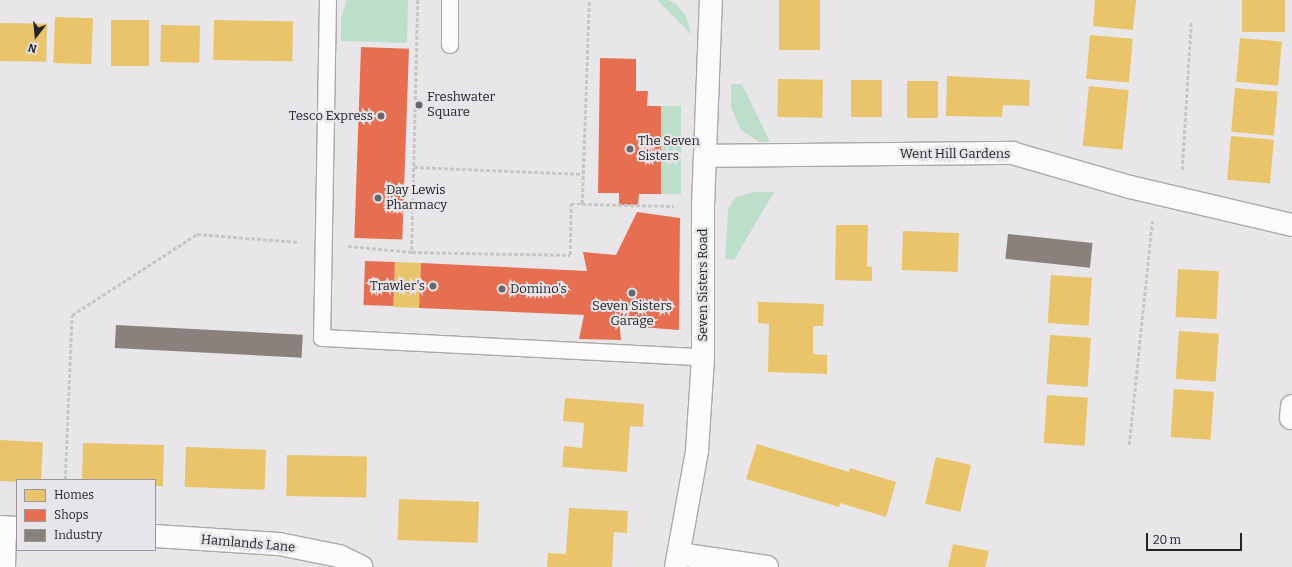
<!DOCTYPE html>
<html>
<head>
<meta charset="utf-8">
<style>
	body { margin:0 }
	#map { position:relative; width:1292px; height:567px; overflow:hidden; background:#e8e6e9; font-family:Bitter,serif }
	div>[style] { position:absolute }
	.green>* { inset:0; background:#bedecc; transform-origin:0 0 }
	.homes>* { inset:0; background:#e9c46a; transform-origin:0 0 }
	.shops>* { inset:0; background:#e76f51; transform-origin:0 0 }
	.industry>* { inset:0; background:#8a817c; transform-origin:0 0 }
	.path>* { height:2.5px; margin-top:-1.25px; transform-origin:0; background:repeating-linear-gradient(90deg,#c7c6c7 0 4px,transparent 0 6px) }
	.roads { filter:drop-shadow(1px 0 #aaa8ab) drop-shadow(-1px 0 #aaa8ab) drop-shadow(0 1px #aaa8ab) drop-shadow(0 -1px #aaa8ab) }
	.service>* { height:16px; margin:-8px; padding:0 8px; transform-origin:8px; border-radius:8px; background:#fcfbfc }
	.minor>* { height:22px; margin:-11px; padding:0 11px; transform-origin:11px; border-radius:11px; background:#fcfbfc }
	.tertiary>* { height:22px; margin:-11px; padding:0 11px; transform-origin:11px; border-radius:11px; background:#fcfbfc }
	.dots>* { width:11px; height:11px; translate:-50% -50%; box-sizing:border-box; border:2px solid #e8e5ea; border-radius:50% }
	span { translate:-50% -50%; white-space:nowrap; text-align:center; line-height:1.15; -webkit-text-stroke:4px #e8e5ea; paint-order:stroke }
	.poi-label { font-size:13px; color:#242324 }
	.left { translate:0 -50%; text-align:left }
	.right { translate:-100% -50%; text-align:right }
	.street-label { font-size:13px; color:#242324 }
	.legend { position:absolute; left:16px; top:479px; width:140px; height:72px; box-sizing:border-box; background:#e8e5ea; border:1px solid #9a979b; margin:0; padding:5px 7px; list-style:none; font-size:12px; color:#242324 }
	.legend li { display:flex; align-items:center; gap:8px; height:20px }
	.legend b { width:20px; border:1px solid #9a979b }
	.north { position:absolute; left:16px; top:16px; width:40px; height:40px; -webkit-text-stroke:3px #e8e5ea; paint-order:stroke; rotate:196deg; font-size:11px; font-weight:700; line-height:16px; text-align:center; color:#242324 }
	.north::after { content:''; display:block; margin:auto; width:14px; height:18px; background:#242324; clip-path:polygon(50% 0,100% 100%,50% 72%,0 100%) }
	.scale { position:absolute; left:1146px; top:533px; width:96px; height:18px; box-sizing:border-box; border:2px solid #242324; border-top:0; padding-left:5px; font-size:12px; line-height:14px; white-space:nowrap; color:#242324; -webkit-text-stroke:3px #e8e5ea; paint-order:stroke }
</style>
</head>
<body>
<div id="map">
	<div class="green">
		<div style="clip-path:polygon(347px 0,408px 0,407px 43px,341px 41px,341px 17px)"></div>
		<div style="clip-path:polygon(657px 0,668px 0,676px 4px,686px 16px,692px 35px)"></div>
		<div style="clip-path:polygon(731px 84px,742px 84px,770px 142px,759px 142px,741px 130px,731px 108px)"></div>
		<div style="left:661px;top:106px;width:20px;height:88px"></div>
		<div style="clip-path:polygon(753px 192px,774px 192px,734px 260px,725px 259px,728px 210px,735px 198px)"></div>
	</div>
	<div class="homes">
		<div style="left:779px;top:0;width:41px;height:50px"></div>
		<div style="clip-path:polygon(1095px 0,1136px 0,1133px 30px,1093px 26px)"></div>
		<div style="left:1242px;top:0;width:43px;height:32px"></div>
		<div style="left:55px;top:17px;width:38px;height:46px;rotate:2deg"></div>
		<div style="left:111px;top:20px;width:38px;height:46px"></div>
		<div style="left:214px;top:20px;width:79px;height:40px;rotate:1deg"></div>
		<div style="left:0;top:23px;width:47px;height:38px;rotate:1deg"></div>
		<div style="left:161px;top:25px;width:39px;height:37px;rotate:1deg"></div>
		<div style="left:1090px;top:35px;width:43px;height:44px;rotate:5deg"></div>
		<div style="left:1240px;top:38px;width:42px;height:44px;rotate:5deg"></div>
		<div style="clip-path:polygon(947px 76px,1030px 80px,1029px 106px,1003px 105px,1002px 117px,946px 116px)"></div>
		<div style="left:778px;top:79px;width:45px;height:38px;rotate:1deg"></div>
		<div style="left:851px;top:80px;width:31px;height:37px"></div>
		<div style="left:907px;top:81px;width:31px;height:37px"></div>
		<div style="left:1089px;top:86px;width:40px;height:60px;rotate:6deg"></div>
		<div style="left:1235px;top:88px;width:43px;height:44px;rotate:5deg"></div>
		<div style="left:1231px;top:136px;width:43px;height:44px;rotate:5deg"></div>
		<div style="clip-path:polygon(836px 225px,868px 225px,867px 266px,872px 267px,872px 281px,835px 280px)"></div>
		<div style="left:903px;top:231px;width:56px;height:39px;rotate:2deg"></div>
		<div style="left:395px;top:262px;width:26px;height:45px;rotate:2deg"></div>
		<div style="left:1178px;top:269px;width:41px;height:48px;rotate:3deg"></div>
		<div style="left:1051px;top:275px;width:41px;height:48px;rotate:4deg"></div>
		<div style="clip-path:polygon(758px 302px,824px 304px,823px 326px,813px 326px,813px 354px,827px 355px,827px 374px,768px 372px,769px 324px,758px 323px)"></div>
		<div style="left:1179px;top:331px;width:40px;height:48px;rotate:4deg"></div>
		<div style="left:1050px;top:335px;width:41px;height:49px;rotate:4deg"></div>
		<div style="left:1174px;top:389px;width:40px;height:48px;rotate:4deg"></div>
		<div style="left:1047px;top:395px;width:41px;height:48px;rotate:4deg"></div>
		<div style="clip-path:polygon(565px 398px,644px 404px,643px 427px,630px 426px,627px 472px,562px 467px,564px 446px,582px 448px,584px 423px,563px 421px)"></div>
		<div style="left:0;top:440px;width:43px;height:41px;rotate:3deg"></div>
		<div style="clip-path:polygon(83px 443px,164px 445px,163px 486px,155px 486px,155px 480px,82px 480px)"></div>
		<div style="clip-path:polygon(757px 444px,849px 472px,850px 468px,896px 482px,886px 517px,840px 503px,839px 507px,746px 479px)"></div>
		<div style="left:186px;top:447px;width:80px;height:40px;rotate:2deg"></div>
		<div style="left:287px;top:455px;width:80px;height:41px;rotate:1deg"></div>
		<div style="left:936px;top:457px;width:36px;height:48px;rotate:13deg"></div>
		<div style="left:399px;top:499px;width:80px;height:41px;rotate:2deg"></div>
		<div style="clip-path:polygon(569px 508px,628px 511px,627px 533px,614px 532px,612px 567px,547px 567px,548px 553px,566px 554px)"></div>
		<div style="clip-path:polygon(953px 544px,989px 551px,985px 567px,948px 567px)"></div>
	</div>
	<div class="shops">
		<div style="left:361px;top:47px;width:48px;height:191px;rotate:2deg"></div>
		<div style="clip-path:polygon(600px 58px,636px 59px,636px 91px,648px 91px,647px 106px,661px 106px,661px 194px,639px 194px,638px 205px,619px 205px,619px 193px,598px 193px)"></div>
		<div style="clip-path:polygon(637px 212px,680px 218px,679px 330px,627px 326px,627px 319px,619px 317px,621px 340px,579px 339px,584px 315px,419px 308px,421px 263px,587px 271px,583px 252px,616px 255px)"></div>
		<div style="left:365px;top:261px;width:30px;height:44px;rotate:2deg"></div>
	</div>
	<div class="industry">
		<div style="left:1008px;top:234px;width:85px;height:25px;rotate:6deg"></div>
		<div style="left:116px;top:325px;width:187px;height:23px;rotate:3deg"></div>
	</div>
	<div class="path">
		<div style="left:418px;top:0;width:252px;rotate:91.4deg"></div>
		<div style="left:412px;top:252px;width:158px;rotate:1.1deg"></div>
		<div style="left:570px;top:255px;width:51px;rotate:-88.9deg"></div>
		<div style="left:571px;top:204px;width:11px"></div>
		<div style="left:582px;top:204px;width:204px;rotate:-88deg"></div>
		<div style="left:414px;top:167px;width:169px;rotate:2.4deg"></div>
		<div style="left:1182px;top:170px;width:148px;rotate:-86.5deg"></div>
		<div style="left:582px;top:204px;width:92px;rotate:1.2deg"></div>
		<div style="left:348px;top:246px;width:64px;rotate:5.4deg"></div>
		<div style="left:1129px;top:445px;width:225px;rotate:-84.1deg"></div>
		<div style="left:65px;top:480px;width:165px;rotate:-87.6deg"></div>
		<div style="left:72px;top:315px;width:149px;rotate:-32.9deg"></div>
		<div style="left:197px;top:234px;width:102px;rotate:4.5deg"></div>
	</div>
	<div class="roads">
		<div class="service">
			<div style="left:328px;top:0;width:338px;rotate:91deg"></div>
			<div style="left:322px;top:338px;width:381px;rotate:2.9deg"></div>
			<div style="left:450px;top:45px;width:45px;rotate:-90deg"></div>
			<div style="left:7px;top:567px;width:40px;rotate:-88.6deg"></div>
		</div>
		<div class="minor">
			<div style="left:705px;top:156px;width:307px;rotate:-0.6deg"></div>
			<div style="left:1012px;top:153px;width:123px;rotate:16.1deg"></div>
			<div style="left:1130px;top:187px;width:166px;rotate:13.2deg"></div>
			<div style="left:1291px;top:418px;width:12px;rotate:-85deg"></div>
			<div style="left:0;top:527px;width:17px;rotate:3deg"></div>
			<div style="left:155px;top:536px;width:124px;rotate:3.7deg"></div>
			<div style="left:279px;top:544px;width:61px;rotate:11.3deg"></div>
			<div style="left:339px;top:556px;width:25px;rotate:26deg"></div>
			<div style="left:679px;top:554px;width:89px;rotate:8.4deg"></div>
		</div>
		<div class="tertiary">
			<div style="left:676px;top:567px;width:118px;rotate:-79.7deg"></div>
			<div style="left:697px;top:451px;width:94px;rotate:-86.3deg"></div>
			<div style="left:703px;top:357px;width:151px;rotate:-90deg"></div>
			<div style="left:703px;top:206px;width:206px;rotate:-87.8deg"></div>
		</div>
	</div>
	<div class="dots">
		<div style="left:419px;top:105px;background:#696769"></div>
		<div style="left:381px;top:116px;background:#696769"></div>
		<div style="left:630px;top:149px;background:#696769"></div>
		<div style="left:378px;top:198px;background:#696769"></div>
		<div style="left:433px;top:286px;background:#696769"></div>
		<div style="left:502px;top:289px;background:#696769"></div>
		<div style="left:632px;top:293px;background:#696769"></div>
	</div>
	<div class="poi-label">
		<span class="left" style="left:427px;top:105px">Freshwater<br>Square</span>
		<span class="right" style="left:373px;top:116px">Tesco Express</span>
		<span class="left" style="left:638px;top:149px">The Seven<br>Sisters</span>
		<span class="left" style="left:386px;top:198px">Day Lewis<br>Pharmacy</span>
		<span class="right" style="left:425px;top:286px">Trawler's</span>
		<span class="left" style="left:510px;top:289px">Domino's</span>
		<span style="left:632px;top:314px">Seven Sisters<br>Garage</span>
	</div>
	<div class="street-label">
		<span style="left:955px;top:154px">Went Hill Gardens</span>
		<span style="left:703px;top:285px;rotate:-90deg">Seven Sisters Road</span>
		<span style="left:248px;top:544px;rotate:5deg">Hamlands Lane</span>
	</div>
	<ul class="legend">
	<li><b style="height:11px;background:#e9c46a"></b>Homes</li>
	<li><b style="height:11px;background:#e76f51"></b>Shops</li>
	<li><b style="height:11px;background:#8a817c"></b>Industry</li>
	</ul>
	<div class="north">N</div>
	<div class="scale">20 m</div>
</div>
</body>
</html>
